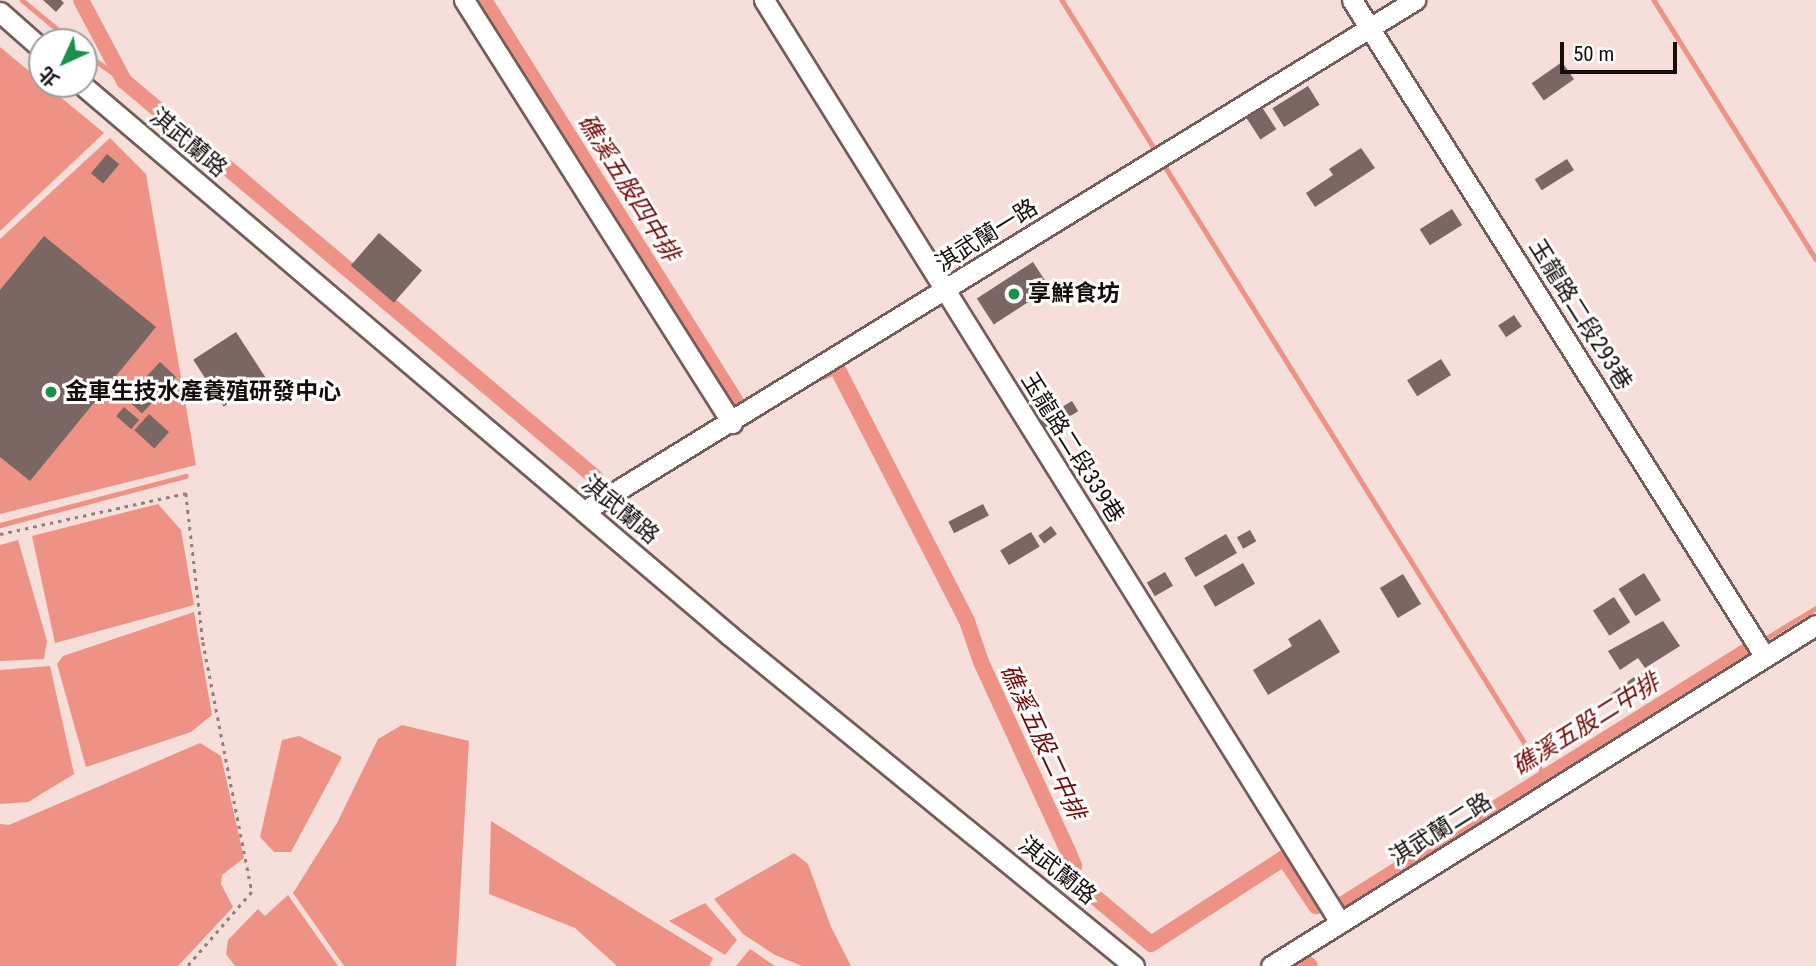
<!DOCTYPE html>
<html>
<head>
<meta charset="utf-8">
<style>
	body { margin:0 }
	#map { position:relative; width:1816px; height:966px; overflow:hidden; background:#f6deda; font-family:"Roboto Condensed","Noto Sans TC",sans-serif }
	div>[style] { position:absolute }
	.water>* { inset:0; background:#ed9284 }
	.stream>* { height:4.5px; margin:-2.25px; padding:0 2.25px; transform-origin:2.25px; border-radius:2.25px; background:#ed9284 }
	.canal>* { height:16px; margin:-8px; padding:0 8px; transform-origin:8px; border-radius:8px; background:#ed9284 }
	.building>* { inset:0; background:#7a6662; transform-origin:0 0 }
	.path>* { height:2.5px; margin-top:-1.25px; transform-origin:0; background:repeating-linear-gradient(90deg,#907f7d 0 3.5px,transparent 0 8.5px) }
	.roads { filter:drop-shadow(2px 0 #725d5a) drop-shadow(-2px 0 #725d5a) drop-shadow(0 2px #725d5a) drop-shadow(0 -2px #725d5a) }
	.minor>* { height:19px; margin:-9.5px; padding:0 9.5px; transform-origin:9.5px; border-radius:9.5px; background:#fff }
	.dots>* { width:19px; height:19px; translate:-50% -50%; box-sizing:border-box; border:4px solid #fff; border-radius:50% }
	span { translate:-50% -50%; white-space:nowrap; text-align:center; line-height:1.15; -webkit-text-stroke:6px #fff; paint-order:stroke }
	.street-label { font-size:23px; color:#150d0c }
	.poi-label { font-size:23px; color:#150d0c; font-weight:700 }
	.left { translate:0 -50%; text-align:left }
	.water-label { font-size:24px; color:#760504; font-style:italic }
	.north { position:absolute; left:28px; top:28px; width:70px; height:70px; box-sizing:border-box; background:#fff; border:2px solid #a19e9e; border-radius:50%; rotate:225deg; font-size:19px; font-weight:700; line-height:28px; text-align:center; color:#150d0c }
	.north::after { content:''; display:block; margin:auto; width:24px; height:32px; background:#19914c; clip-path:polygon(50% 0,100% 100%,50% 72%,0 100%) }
	.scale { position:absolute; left:1560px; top:42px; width:117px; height:32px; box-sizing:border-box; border:4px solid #150d0c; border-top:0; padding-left:9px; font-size:21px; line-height:24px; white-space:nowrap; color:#150d0c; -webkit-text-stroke:5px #fff; paint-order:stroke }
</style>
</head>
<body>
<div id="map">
	<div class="water">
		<div style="clip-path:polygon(0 47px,104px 133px,0 231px)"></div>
		<div style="clip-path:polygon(110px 138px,146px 174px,196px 465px,0 514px,0 239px)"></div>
		<div style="clip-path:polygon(158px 504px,181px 530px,194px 605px,55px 643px,32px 536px)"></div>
		<div style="clip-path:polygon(18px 540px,47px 641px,44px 659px,0 661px,0 545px)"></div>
		<div style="clip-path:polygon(194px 612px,212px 715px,191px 732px,86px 767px,57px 664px,63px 656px)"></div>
		<div style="clip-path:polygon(50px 666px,74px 774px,28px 802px,0 804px,0 670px)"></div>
		<div style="clip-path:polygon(402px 725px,469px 741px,456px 966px,344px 966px,293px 893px,337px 823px,378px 739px)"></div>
		<div style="clip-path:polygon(299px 736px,342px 757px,291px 852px,274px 852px,260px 837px,282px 740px)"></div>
		<div style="clip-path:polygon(200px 743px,221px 756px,244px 858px,222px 875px,221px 884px,233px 907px,178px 966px,0 966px,0 824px,9px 825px)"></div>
		<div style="clip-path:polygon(491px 821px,713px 958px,709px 966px,617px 966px,575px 928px,489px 894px)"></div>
		<div style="clip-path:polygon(794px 853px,808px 864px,831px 927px,851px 966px,802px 966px,775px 955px,743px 934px,714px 899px)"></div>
		<div style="clip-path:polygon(288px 895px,338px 966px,235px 966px,226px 954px,228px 940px,258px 909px,265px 916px)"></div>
		<div style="clip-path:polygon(705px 903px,737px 940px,725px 955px,669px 921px)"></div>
		<div style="clip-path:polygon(750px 949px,775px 966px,736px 966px)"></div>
	</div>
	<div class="stream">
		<div style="left:22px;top:0;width:66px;rotate:39.5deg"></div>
		<div style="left:1062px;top:0;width:172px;rotate:58.1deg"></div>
		<div style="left:1654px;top:0;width:305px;rotate:58deg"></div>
		<div style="left:84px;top:52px;width:49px;rotate:35.9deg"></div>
		<div style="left:1166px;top:168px;width:720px;rotate:58.05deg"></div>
		<div style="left:0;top:525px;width:192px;rotate:-14.8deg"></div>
		<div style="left:1765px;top:639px;width:60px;rotate:-31.3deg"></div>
	</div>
	<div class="canal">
		<div style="left:81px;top:0;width:92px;rotate:62deg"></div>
		<div style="left:124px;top:81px;width:617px;rotate:40.07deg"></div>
		<div style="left:484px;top:0;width:472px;rotate:57.9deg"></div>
		<div style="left:819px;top:373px;width:18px;rotate:-22deg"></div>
		<div style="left:836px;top:366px;width:287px;rotate:62.8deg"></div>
		<div style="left:967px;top:621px;width:43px;rotate:71.1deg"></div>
		<div style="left:981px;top:662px;width:208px;rotate:65.3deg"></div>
		<div style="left:1068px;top:851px;width:16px;rotate:68deg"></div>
		<div style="left:1074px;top:866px;width:11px;rotate:105deg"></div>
		<div style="left:1071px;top:877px;width:104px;rotate:39.9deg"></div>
		<div style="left:1151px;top:944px;width:158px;rotate:-32.9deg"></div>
		<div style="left:1284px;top:858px;width:58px;rotate:56.3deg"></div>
		<div style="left:1343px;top:904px;width:477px;rotate:-32.1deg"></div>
		<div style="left:1285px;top:966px;width:17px;rotate:-33deg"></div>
		<div style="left:1299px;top:957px;width:14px;rotate:39deg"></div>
	</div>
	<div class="building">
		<div style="clip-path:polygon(43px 0,61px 0,64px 3px,56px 12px)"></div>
		<div style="left:1562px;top:62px;width:21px;height:37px;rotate:55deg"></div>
		<div style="left:1308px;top:86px;width:22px;height:42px;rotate:58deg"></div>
		<div style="left:1260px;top:104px;width:30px;height:19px;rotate:57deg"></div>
		<div style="clip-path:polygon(1361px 148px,1375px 168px,1315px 207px,1306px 193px,1333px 175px,1329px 169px)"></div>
		<div style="left:107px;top:154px;width:16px;height:25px;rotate:40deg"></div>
		<div style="left:1567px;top:159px;width:13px;height:38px;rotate:58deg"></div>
		<div style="left:1452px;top:209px;width:19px;height:38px;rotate:58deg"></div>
		<div style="left:379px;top:233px;width:57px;height:43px;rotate:41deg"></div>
		<div style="clip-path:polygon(44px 236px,156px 327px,30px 481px,0 457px,0 290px)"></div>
		<div style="left:1033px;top:262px;width:31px;height:67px;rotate:57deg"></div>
		<div style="left:1514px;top:315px;width:14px;height:19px;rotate:56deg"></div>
		<div style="left:236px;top:332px;width:56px;height:51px;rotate:57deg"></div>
		<div style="left:1441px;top:359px;width:19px;height:40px;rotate:58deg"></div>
		<div style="left:160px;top:362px;width:22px;height:50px;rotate:43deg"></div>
		<div style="left:1072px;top:401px;width:12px;height:39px;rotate:59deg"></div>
		<div style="left:124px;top:407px;width:20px;height:12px;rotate:41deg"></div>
		<div style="left:149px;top:414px;width:27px;height:22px;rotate:42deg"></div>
		<div style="left:983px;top:504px;width:13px;height:39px;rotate:63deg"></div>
		<div style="left:1051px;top:526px;width:10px;height:16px;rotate:53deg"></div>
		<div style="left:1250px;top:530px;width:13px;height:15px;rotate:61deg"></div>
		<div style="left:1031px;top:532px;width:17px;height:36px;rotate:59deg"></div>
		<div style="left:1226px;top:534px;width:22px;height:48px;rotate:60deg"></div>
		<div style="left:1243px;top:563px;width:24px;height:46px;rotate:60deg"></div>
		<div style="left:1165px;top:572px;width:16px;height:21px;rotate:60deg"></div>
		<div style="left:1644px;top:573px;width:32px;height:30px;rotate:58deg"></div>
		<div style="left:1403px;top:574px;width:35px;height:27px;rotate:59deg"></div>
		<div style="left:1614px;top:597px;width:30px;height:25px;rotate:57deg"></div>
		<div style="clip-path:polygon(1320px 619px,1340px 652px,1268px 695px,1253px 670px,1292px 646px,1288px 639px)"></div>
		<div style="clip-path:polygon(1663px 621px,1680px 646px,1645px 668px,1638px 658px,1620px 670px,1608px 651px)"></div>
		<div style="left:1641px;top:672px;width:14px;height:38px;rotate:54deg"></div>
	</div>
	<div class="path">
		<div style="left:0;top:534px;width:190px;rotate:-12.4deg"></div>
		<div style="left:186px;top:493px;width:150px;rotate:83.5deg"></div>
		<div style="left:203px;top:642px;width:255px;rotate:78.9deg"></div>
		<div style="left:252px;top:892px;width:98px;rotate:130.9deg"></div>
	</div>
	<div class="roads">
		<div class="minor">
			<div style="left:464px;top:0;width:501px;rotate:57.64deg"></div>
			<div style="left:764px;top:0;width:1087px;rotate:58.01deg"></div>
			<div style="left:1352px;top:0;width:776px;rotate:57.85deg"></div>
			<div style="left:0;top:12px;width:56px;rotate:41.4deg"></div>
			<div style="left:81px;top:84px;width:851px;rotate:40.37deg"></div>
			<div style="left:729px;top:635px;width:523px;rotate:39.26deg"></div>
			<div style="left:584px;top:511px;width:976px;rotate:-31.59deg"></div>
			<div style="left:1271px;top:966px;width:643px;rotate:-32.03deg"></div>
		</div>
	</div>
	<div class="dots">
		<div style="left:1014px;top:294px;background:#19914c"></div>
		<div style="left:51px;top:392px;background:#19914c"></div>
	</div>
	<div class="street-label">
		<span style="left:188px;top:143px;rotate:40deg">淇武蘭路</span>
		<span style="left:987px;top:236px;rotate:-32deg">淇武蘭一路</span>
		<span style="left:1580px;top:315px;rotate:58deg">玉龍路二段293巷</span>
		<span style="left:1072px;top:448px;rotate:58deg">玉龍路二段339巷</span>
		<span style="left:620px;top:510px;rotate:40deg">淇武蘭路</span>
		<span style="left:1441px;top:830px;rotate:-32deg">淇武蘭二路</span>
		<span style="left:1057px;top:871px;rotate:39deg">淇武蘭路</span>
	</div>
	<div class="poi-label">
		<span class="left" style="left:1028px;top:294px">享鮮食坊</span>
		<span class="left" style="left:65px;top:392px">金車生技水產養殖研發中心</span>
	</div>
	<div class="water-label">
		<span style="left:628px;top:188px;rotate:58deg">礁溪五股四中排</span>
		<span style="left:1586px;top:725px;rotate:-32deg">礁溪五股二中排</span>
		<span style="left:1042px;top:742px;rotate:65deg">礁溪五股二中排</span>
	</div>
	<div class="north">北</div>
	<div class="scale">50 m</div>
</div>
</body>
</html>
